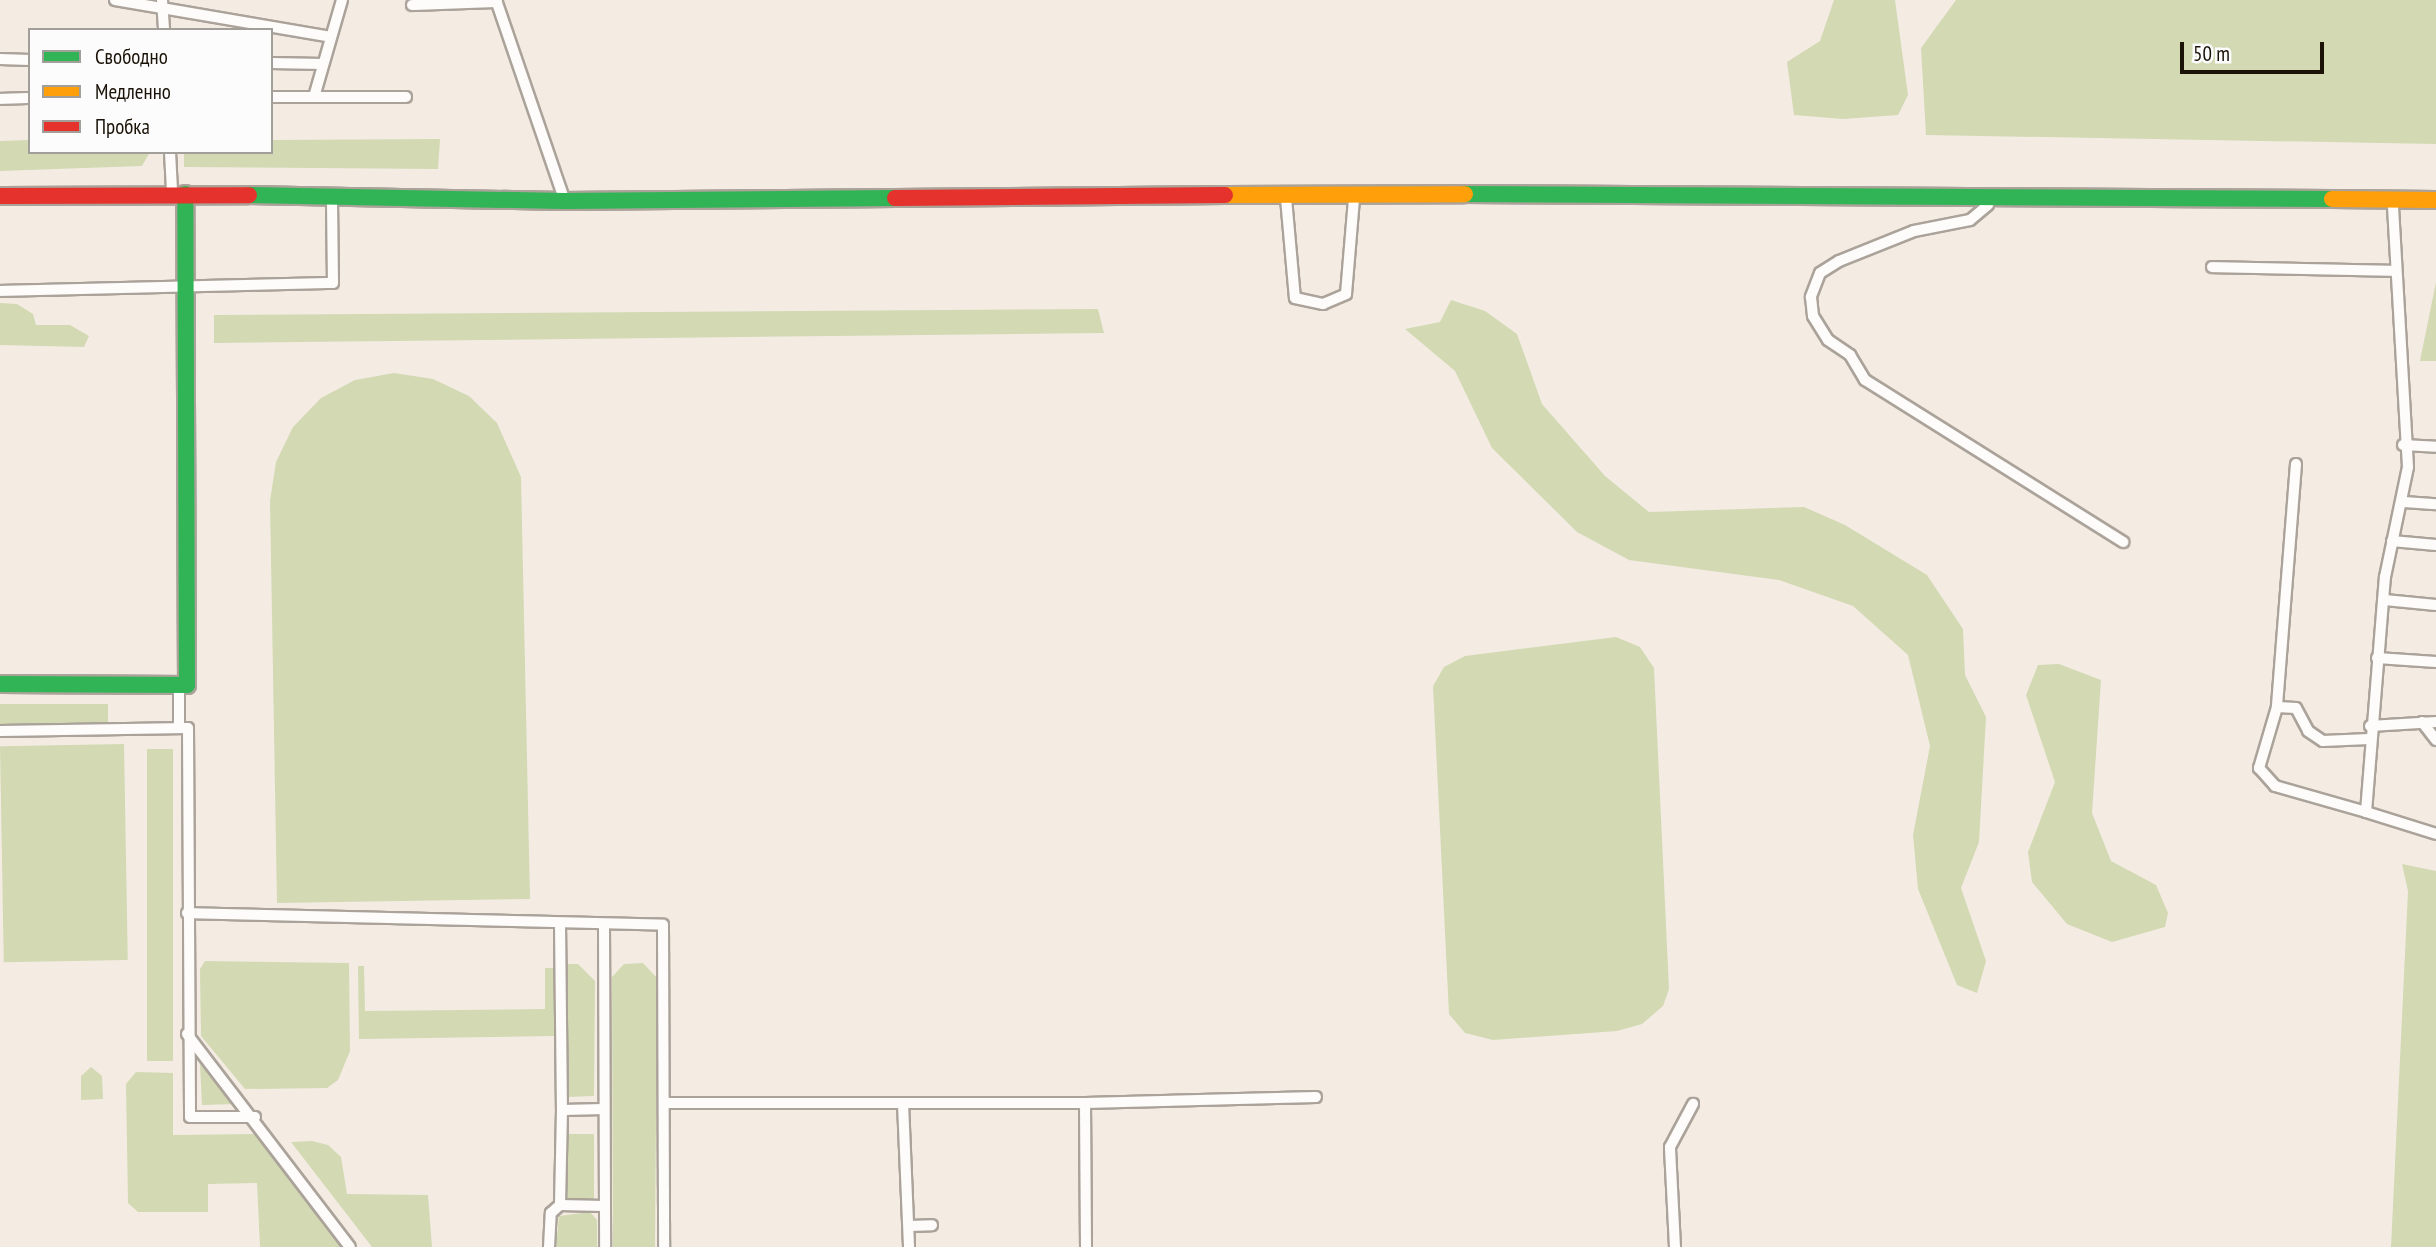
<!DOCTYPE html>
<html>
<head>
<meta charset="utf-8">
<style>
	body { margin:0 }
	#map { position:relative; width:2436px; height:1247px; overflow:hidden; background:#f4ece3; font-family:"PT Sans Narrow",sans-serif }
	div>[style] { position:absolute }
	.green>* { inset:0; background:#d2d9b3; transform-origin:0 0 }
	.roads { filter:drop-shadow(2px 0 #aba39a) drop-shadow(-2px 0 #aba39a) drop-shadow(0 2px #aba39a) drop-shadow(0 -2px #aba39a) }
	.lane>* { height:10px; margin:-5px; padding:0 5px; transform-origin:5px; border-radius:5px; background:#fdfcfb }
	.fast>* { height:16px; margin:-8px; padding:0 8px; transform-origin:8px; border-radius:8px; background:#30b455 }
	.slow>* { height:16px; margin:-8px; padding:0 8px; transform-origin:8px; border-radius:8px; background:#ff9f0a }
	.jam>* { height:16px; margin:-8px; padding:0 8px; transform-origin:8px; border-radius:8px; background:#e5322d }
	span { translate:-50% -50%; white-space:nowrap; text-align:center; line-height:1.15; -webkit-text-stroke:7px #fcfcfc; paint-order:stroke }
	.legend { position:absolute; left:28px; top:28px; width:245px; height:126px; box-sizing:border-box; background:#fcfcfc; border:2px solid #a29e9a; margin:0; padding:9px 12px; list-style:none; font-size:21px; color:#1b1208 }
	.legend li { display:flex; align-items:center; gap:14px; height:35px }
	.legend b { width:35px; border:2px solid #a29e9a }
	.scale { position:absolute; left:2180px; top:42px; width:144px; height:32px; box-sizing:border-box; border:4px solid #1b1208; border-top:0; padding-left:9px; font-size:21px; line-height:24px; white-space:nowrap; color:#1b1208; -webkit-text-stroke:5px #fcfcfc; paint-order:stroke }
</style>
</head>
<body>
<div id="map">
	<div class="green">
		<div style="clip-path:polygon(1834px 0,1895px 0,1908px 95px,1898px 115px,1843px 119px,1794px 115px,1787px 62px,1820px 41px)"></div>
		<div style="clip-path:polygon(1956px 0,2436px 0,2436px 144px,1926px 135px,1921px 48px)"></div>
		<div style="clip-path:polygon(440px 139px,438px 169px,184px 167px,184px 152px,271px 152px,271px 140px)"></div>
		<div style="clip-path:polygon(30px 140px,30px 152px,150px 152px,142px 166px,0 171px,0 141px)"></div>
		<div style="clip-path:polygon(2436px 282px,2436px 361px,2420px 361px)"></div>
		<div style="clip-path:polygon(1451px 300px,1485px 311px,1517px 334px,1542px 404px,1605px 476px,1649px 512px,1804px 507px,1845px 525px,1927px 575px,1963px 629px,1965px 675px,1986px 717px,1979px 842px,1961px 888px,1986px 961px,1977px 993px,1957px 985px,1918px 889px,1913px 835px,1930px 746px,1908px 655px,1853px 606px,1779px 580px,1629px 560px,1577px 532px,1492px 448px,1455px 371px,1405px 329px,1440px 322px)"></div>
		<div style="clip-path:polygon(0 303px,17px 304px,33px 314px,36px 325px,70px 325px,89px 336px,84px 347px,0 345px)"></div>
		<div style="clip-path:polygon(1098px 309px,1104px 333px,214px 343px,214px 315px)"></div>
		<div style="clip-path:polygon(394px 373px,433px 379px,469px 396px,497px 423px,521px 477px,530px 899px,277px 903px,270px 501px,276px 462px,293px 427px,321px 398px,355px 380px)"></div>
		<div style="clip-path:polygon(1616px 637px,1640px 647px,1654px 668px,1669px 989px,1663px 1006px,1642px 1024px,1617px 1031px,1493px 1040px,1465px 1033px,1449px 1014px,1433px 686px,1444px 667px,1465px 656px)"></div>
		<div style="clip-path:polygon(2059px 664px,2101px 680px,2092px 813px,2111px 861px,2156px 885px,2168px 913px,2165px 927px,2112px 942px,2067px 924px,2032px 882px,2028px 852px,2055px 782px,2026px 695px,2038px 665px)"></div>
		<div style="left:0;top:704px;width:108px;height:20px"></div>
		<div style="left:124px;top:744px;width:216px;height:124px;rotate:89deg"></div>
		<div style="left:147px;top:749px;width:26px;height:312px"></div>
		<div style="clip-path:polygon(2402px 864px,2436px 871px,2436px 1247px,2391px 1247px,2408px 891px)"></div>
		<div style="clip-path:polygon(205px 961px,349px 963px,350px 1051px,338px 1080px,327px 1088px,245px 1089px,201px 1036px,200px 969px)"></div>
		<div style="clip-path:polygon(643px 963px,657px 978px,655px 1247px,613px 1247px,612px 977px,624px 964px)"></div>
		<div style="clip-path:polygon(567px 964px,578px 964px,595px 981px,594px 1096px,567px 1097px)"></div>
		<div style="clip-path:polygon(358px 966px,364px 966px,365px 1011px,545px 1009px,545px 968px,554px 968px,554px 1036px,359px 1039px)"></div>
		<div style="clip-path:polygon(200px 1064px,236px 1104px,202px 1105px)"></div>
		<div style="clip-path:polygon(91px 1067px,102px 1076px,103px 1099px,81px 1100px,81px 1076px)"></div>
		<div style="clip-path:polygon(136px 1072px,173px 1073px,173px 1135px,262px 1134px,348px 1247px,260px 1247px,257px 1183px,208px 1184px,208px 1212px,138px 1212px,128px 1203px,126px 1084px)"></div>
		<div style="left:567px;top:1134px;width:27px;height:66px"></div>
		<div style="clip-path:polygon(312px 1141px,328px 1145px,341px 1157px,347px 1194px,428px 1195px,432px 1247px,372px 1247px,291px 1142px)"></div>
		<div style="clip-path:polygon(590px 1212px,597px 1220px,597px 1247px,556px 1247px,559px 1216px)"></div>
	</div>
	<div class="roads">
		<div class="lane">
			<div style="left:115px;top:0;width:219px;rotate:9.7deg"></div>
			<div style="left:162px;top:0;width:30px;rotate:86deg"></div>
			<div style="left:496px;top:0;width:207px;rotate:71.1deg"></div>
			<div style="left:412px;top:5px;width:85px;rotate:-2deg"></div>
			<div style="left:0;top:59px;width:30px;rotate:2deg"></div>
			<div style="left:271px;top:63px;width:52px;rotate:1.1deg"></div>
			<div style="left:271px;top:97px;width:43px"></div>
			<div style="left:314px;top:97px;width:101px;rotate:-73.9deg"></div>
			<div style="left:314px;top:97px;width:92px"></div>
			<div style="left:0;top:99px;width:30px;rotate:-2deg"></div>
			<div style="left:170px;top:152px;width:38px;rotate:87deg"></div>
			<div style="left:1286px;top:198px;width:100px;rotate:84.9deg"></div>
			<div style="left:1295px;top:298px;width:29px;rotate:12deg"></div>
			<div style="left:1323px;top:304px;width:25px;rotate:-23deg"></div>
			<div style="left:1346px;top:294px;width:95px;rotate:-85.2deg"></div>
			<div style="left:1988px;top:205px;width:23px;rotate:140deg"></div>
			<div style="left:1970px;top:220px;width:57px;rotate:168.9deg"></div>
			<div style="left:1914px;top:231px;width:81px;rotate:158.2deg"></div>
			<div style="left:1839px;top:261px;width:22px;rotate:148deg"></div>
			<div style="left:1820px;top:273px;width:26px;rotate:111deg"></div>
			<div style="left:1811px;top:297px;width:19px;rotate:84deg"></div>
			<div style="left:1813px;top:316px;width:28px;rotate:58deg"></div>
			<div style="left:1828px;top:340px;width:27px;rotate:34deg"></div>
			<div style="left:1850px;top:355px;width:29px;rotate:59deg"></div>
			<div style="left:1865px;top:380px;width:305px;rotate:32.1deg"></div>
			<div style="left:2212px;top:267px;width:184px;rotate:1.2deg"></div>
			<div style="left:0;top:291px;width:333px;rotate:-1.4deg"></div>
			<div style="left:333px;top:283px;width:84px;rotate:-90.7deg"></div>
			<div style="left:2403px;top:445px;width:33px;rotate:3deg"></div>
			<div style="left:2296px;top:464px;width:244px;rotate:94.5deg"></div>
			<div style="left:2277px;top:707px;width:64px;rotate:106.4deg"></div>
			<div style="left:2259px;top:768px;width:24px;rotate:48deg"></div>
			<div style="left:2275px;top:786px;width:95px;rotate:15.9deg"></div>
			<div style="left:2366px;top:812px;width:236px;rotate:-85.4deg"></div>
			<div style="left:2385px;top:577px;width:112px;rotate:-78.2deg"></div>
			<div style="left:2408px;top:467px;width:264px;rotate:-93.3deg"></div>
			<div style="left:2404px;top:502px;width:32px;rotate:4deg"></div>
			<div style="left:2392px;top:541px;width:44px;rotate:5.2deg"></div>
			<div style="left:2385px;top:600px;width:51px;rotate:5.6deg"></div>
			<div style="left:2377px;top:658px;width:59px;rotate:3.9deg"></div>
			<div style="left:179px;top:689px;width:39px;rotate:90deg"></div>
			<div style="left:2277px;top:707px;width:19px;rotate:3deg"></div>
			<div style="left:2296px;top:708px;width:26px;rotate:62deg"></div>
			<div style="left:2308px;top:731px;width:18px;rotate:34deg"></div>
			<div style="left:2323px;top:741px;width:46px;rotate:-2.5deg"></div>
			<div style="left:2422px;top:722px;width:23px;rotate:52deg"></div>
			<div style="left:2370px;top:726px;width:66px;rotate:-3.5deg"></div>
			<div style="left:0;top:731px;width:188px;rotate:-0.9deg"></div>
			<div style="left:188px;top:728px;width:389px;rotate:89.7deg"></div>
			<div style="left:190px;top:1117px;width:65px"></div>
			<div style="left:2366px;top:812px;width:73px;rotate:17.4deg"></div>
			<div style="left:187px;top:913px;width:476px;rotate:1.4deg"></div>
			<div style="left:663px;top:925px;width:322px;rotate:89.8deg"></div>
			<div style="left:560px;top:923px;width:187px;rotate:89.4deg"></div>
			<div style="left:562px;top:1110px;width:42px;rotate:-1.4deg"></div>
			<div style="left:604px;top:924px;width:323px;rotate:89.8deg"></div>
			<div style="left:187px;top:1034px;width:268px;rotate:52.6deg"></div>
			<div style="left:665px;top:1103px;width:420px"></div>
			<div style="left:1085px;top:1103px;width:231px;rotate:-1.5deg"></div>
			<div style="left:903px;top:1103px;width:144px;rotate:87.6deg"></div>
			<div style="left:1085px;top:1103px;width:144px;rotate:89.6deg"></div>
			<div style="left:560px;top:1205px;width:95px;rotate:-88.8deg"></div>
			<div style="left:909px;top:1226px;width:23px;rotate:-2deg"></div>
			<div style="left:549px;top:1247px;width:34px;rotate:-87deg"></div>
			<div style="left:551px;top:1213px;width:12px;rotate:-42deg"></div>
			<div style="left:560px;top:1205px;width:44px;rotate:1.3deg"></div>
			<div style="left:1675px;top:1247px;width:100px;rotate:-92.9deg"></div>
			<div style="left:1670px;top:1147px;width:49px;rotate:-61.9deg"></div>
		</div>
		<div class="fast">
			<div style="left:1465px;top:194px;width:867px;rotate:0.33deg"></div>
			<div style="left:249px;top:195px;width:315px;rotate:1.1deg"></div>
			<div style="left:564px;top:201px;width:331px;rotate:-0.5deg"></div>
			<div style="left:0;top:684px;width:187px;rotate:0.3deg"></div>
			<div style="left:187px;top:685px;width:491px;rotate:-90.2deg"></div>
		</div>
		<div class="slow">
			<div style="left:1225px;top:195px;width:240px;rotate:-0.2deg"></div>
			<div style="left:2332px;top:199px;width:104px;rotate:0.6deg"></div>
		</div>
		<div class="jam">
			<div style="left:0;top:196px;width:249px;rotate:-0.2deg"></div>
			<div style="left:895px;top:198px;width:330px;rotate:-0.5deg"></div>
		</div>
	</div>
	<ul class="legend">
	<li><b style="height:9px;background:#30b455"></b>Свободно</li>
	<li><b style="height:9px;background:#ff9f0a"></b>Медленно</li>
	<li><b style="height:9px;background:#e5322d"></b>Пробка</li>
	</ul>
	<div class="scale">50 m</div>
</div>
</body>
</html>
